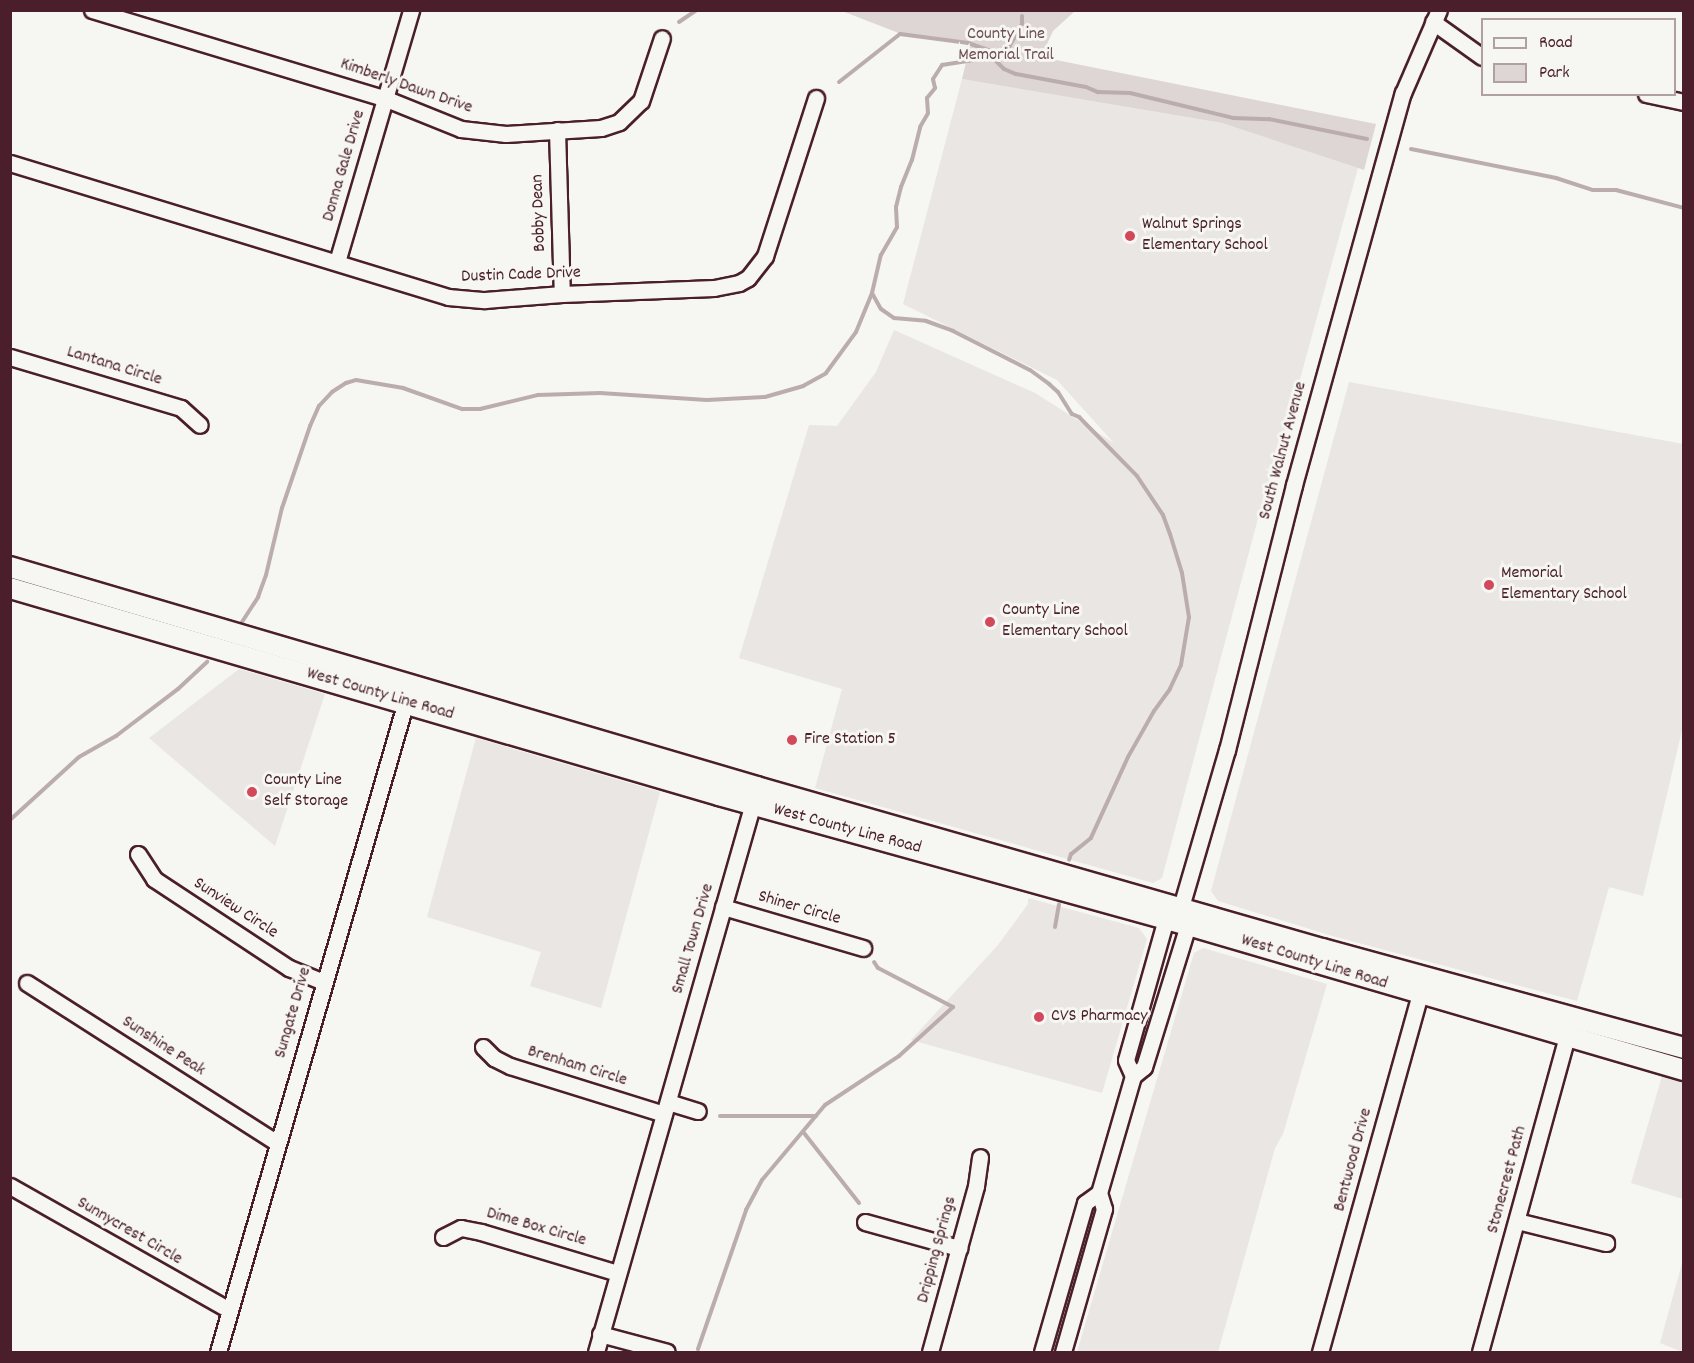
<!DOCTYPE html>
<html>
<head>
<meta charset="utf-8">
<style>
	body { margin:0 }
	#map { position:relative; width:1694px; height:1363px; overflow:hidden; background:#f6f6f2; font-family:Dekko,sans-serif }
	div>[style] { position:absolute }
	.built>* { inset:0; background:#e9e6e3 }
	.green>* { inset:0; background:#ddd6d5 }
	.stream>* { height:4px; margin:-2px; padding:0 2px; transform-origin:2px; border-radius:2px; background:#bbadae }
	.roads { filter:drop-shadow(2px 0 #4a1f2b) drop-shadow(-2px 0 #4a1f2b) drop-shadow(0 2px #4a1f2b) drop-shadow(0 -2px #4a1f2b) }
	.minor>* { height:15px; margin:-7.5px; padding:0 7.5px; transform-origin:7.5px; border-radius:7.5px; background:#f6f6f2 }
	.major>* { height:20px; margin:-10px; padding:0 10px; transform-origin:10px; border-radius:10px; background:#f6f6f2 }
	.dots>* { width:16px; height:16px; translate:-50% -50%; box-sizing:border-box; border:3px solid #f6f6f2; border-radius:50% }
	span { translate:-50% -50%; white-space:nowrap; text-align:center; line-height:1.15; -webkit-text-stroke:6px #f6f6f2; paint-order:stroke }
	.park-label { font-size:18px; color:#6f4d56 }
	.street-label { font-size:18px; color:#4a1f2b }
	.poi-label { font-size:18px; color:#4a1f2b }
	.left { translate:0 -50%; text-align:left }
	.frame { position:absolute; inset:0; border:12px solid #4a1f2b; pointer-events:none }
	.legend { position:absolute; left:1481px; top:18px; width:195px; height:78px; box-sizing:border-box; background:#f6f6f2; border:2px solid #b1a0a2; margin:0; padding:8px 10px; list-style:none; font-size:18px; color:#4a1f2b }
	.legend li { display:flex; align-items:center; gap:12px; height:30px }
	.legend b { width:30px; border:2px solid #b1a0a2 }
</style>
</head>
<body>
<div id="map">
	<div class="built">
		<div style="clip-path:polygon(962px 79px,1222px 123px,1358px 168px,1289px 419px,1264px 496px,1162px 878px,1153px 883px,815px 788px,842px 689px,739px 658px,809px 425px,837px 426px,876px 372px,894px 330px,1035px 393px,1114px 443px,1057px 380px,903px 304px)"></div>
		<div style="clip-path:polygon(1349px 382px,1683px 444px,1683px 726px,1643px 896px,1609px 887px,1577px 1001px,1336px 937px,1218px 901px,1211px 891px)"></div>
		<div style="clip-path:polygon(239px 669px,325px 694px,275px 846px,149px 738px)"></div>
		<div style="clip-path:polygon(476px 738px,660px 792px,601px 1008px,530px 986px,541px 952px,427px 917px)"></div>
		<div style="clip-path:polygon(1028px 898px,1139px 928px,1147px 939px,1102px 1093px,911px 1040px,998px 945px,1028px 904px)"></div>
		<div style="clip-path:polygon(1203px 948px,1327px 984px,1283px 1134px,1275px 1148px,1218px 1352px,1077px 1352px,1194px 953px)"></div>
		<div style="clip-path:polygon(1662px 1076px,1683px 1081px,1683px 1199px,1631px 1183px)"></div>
		<div style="clip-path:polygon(1683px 1260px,1683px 1352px,1660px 1343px)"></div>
	</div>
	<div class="green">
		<div style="clip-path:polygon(842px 11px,1075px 11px,1053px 31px,1041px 57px,1376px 124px,1364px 170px,1222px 123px,962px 79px,971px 42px,928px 36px,909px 37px)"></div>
	</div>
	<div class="stream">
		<div style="left:679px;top:22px;width:22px;rotate:-34deg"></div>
		<div style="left:992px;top:57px;width:17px;rotate:45deg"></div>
		<div style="left:1004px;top:69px;width:13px;rotate:23deg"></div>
		<div style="left:1016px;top:74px;width:71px;rotate:10.5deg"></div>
		<div style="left:1086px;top:87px;width:13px;rotate:23deg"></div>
		<div style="left:1098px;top:92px;width:32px;rotate:2deg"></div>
		<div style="left:1130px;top:93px;width:106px;rotate:13.6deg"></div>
		<div style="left:1233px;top:118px;width:36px;rotate:2deg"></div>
		<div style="left:1269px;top:119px;width:100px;rotate:11.5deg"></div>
		<div style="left:839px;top:82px;width:78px;rotate:-38.2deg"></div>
		<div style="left:900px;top:34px;width:69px;rotate:7.5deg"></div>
		<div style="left:968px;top:43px;width:34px;rotate:19deg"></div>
		<div style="left:1411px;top:149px;width:148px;rotate:11.3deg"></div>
		<div style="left:1556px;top:178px;width:39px;rotate:18deg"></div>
		<div style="left:1593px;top:190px;width:23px"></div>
		<div style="left:1616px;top:190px;width:70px;rotate:14.8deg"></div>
		<div style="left:872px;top:293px;width:18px;rotate:61deg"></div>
		<div style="left:881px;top:309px;width:16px;rotate:35deg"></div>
		<div style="left:894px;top:318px;width:32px;rotate:5deg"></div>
		<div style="left:926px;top:321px;width:29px;rotate:20deg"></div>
		<div style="left:953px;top:331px;width:86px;rotate:26.9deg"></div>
		<div style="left:1030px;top:370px;width:24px;rotate:36deg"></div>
		<div style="left:1049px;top:384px;width:12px;rotate:42deg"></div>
		<div style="left:1058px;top:392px;width:26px;rotate:58deg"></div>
		<div style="left:1072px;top:414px;width:8px;rotate:23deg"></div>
		<div style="left:1079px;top:417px;width:83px;rotate:45.5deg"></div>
		<div style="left:1137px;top:476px;width:47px;rotate:56.3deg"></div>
		<div style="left:1163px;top:515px;width:20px;rotate:70deg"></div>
		<div style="left:1170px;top:534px;width:41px;rotate:72.9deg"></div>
		<div style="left:1182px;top:573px;width:45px;rotate:81deg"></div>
		<div style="left:1189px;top:617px;width:49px;rotate:99.5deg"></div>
		<div style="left:1181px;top:665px;width:26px;rotate:115deg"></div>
		<div style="left:1170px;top:689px;width:27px;rotate:126deg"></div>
		<div style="left:1154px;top:711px;width:53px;rotate:119.5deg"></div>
		<div style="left:1128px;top:757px;width:89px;rotate:114.6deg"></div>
		<div style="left:1091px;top:838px;width:26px;rotate:141deg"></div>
		<div style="left:1071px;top:854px;width:6px;rotate:108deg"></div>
		<div style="left:242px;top:622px;width:30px;rotate:-57deg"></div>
		<div style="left:258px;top:597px;width:23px;rotate:-70deg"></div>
		<div style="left:266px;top:575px;width:69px;rotate:-76.6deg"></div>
		<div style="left:282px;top:508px;width:87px;rotate:-71.1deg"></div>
		<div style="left:310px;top:426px;width:22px;rotate:-66deg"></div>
		<div style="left:319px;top:406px;width:19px;rotate:-47deg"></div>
		<div style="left:332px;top:392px;width:17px;rotate:-33deg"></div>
		<div style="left:346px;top:383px;width:10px;rotate:-17deg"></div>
		<div style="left:356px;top:380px;width:48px;rotate:9.7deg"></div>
		<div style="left:403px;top:388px;width:63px;rotate:19.6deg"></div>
		<div style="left:462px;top:409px;width:18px"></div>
		<div style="left:480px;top:409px;width:60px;rotate:-13.6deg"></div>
		<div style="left:538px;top:395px;width:62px;rotate:-1.8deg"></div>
		<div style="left:600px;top:393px;width:107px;rotate:3.7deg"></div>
		<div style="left:707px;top:400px;width:58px;rotate:-3deg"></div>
		<div style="left:765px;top:397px;width:40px;rotate:-16deg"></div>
		<div style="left:803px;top:386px;width:26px;rotate:-29deg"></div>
		<div style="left:826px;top:373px;width:51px;rotate:-53.8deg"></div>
		<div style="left:856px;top:332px;width:42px;rotate:-67.7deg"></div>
		<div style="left:872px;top:293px;width:39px;rotate:-77deg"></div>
		<div style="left:881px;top:255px;width:32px;rotate:-60deg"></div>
		<div style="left:897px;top:227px;width:20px;rotate:-93deg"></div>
		<div style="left:896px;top:207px;width:21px;rotate:-76deg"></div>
		<div style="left:901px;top:187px;width:29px;rotate:-68deg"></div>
		<div style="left:912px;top:160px;width:34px;rotate:-76deg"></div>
		<div style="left:920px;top:127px;width:16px;rotate:-60deg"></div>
		<div style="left:928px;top:113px;width:15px;rotate:-94deg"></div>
		<div style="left:927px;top:98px;width:13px;rotate:-51deg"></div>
		<div style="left:935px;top:88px;width:9px;rotate:-103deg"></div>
		<div style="left:933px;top:79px;width:17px;rotate:-57deg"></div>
		<div style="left:942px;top:65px;width:45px;rotate:-9deg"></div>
		<div style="left:986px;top:58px;width:24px;rotate:-22deg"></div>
		<div style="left:1008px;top:49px;width:29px;rotate:-61deg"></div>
		<div style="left:1022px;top:24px;width:8px;rotate:-90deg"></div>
		<div style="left:10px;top:820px;width:93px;rotate:-42.4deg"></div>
		<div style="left:79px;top:757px;width:43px;rotate:-29.6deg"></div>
		<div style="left:116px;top:736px;width:78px;rotate:-37.2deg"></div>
		<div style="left:178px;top:689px;width:40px;rotate:-43deg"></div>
		<div style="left:1055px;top:927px;width:23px;rotate:-80deg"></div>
		<div style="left:720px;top:1116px;width:96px"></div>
		<div style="left:804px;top:1133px;width:89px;rotate:51.8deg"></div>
		<div style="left:698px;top:1349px;width:147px;rotate:-70.9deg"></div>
		<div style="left:746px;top:1210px;width:34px;rotate:-62deg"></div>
		<div style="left:762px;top:1180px;width:98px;rotate:-50deg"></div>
		<div style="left:825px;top:1105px;width:89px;rotate:-33.5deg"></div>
		<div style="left:899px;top:1056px;width:73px;rotate:-42.2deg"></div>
		<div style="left:953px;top:1007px;width:85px;rotate:-152.5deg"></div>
		<div style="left:878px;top:968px;width:7px;rotate:-124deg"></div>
	</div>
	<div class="roads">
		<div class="minor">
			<div style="left:92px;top:10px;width:305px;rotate:16.8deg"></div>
			<div style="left:384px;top:98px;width:83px;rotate:21.9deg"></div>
			<div style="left:461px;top:129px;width:45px;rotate:6.3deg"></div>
			<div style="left:506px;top:134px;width:95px;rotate:-3.6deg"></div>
			<div style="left:601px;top:128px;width:19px;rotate:-18deg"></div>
			<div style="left:619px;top:122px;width:30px;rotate:-44deg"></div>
			<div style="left:641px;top:101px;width:66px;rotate:-71.6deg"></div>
			<div style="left:1433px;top:22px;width:60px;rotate:35.5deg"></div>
			<div style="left:1646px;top:94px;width:39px;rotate:12deg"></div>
			<div style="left:557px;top:130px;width:164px;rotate:88.3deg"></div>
			<div style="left:10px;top:163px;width:458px;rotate:17deg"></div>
			<div style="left:448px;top:297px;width:37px;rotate:5deg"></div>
			<div style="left:485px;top:300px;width:77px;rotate:-4.5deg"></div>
			<div style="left:562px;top:294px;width:152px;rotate:-2.3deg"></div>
			<div style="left:714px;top:288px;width:25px;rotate:-11deg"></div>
			<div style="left:739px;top:283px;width:10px;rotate:-29deg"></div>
			<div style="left:748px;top:278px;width:28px;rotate:-52deg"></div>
			<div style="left:765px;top:256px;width:166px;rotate:-72.1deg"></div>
			<div style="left:337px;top:262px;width:263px;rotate:-73.6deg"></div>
			<div style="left:10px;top:357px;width:178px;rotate:16.6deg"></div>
			<div style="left:181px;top:408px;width:25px;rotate:42deg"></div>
			<div style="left:138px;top:854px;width:30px;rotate:57deg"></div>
			<div style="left:154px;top:879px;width:162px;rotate:33.4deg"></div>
			<div style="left:289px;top:968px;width:37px;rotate:22deg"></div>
			<div style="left:723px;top:907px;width:146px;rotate:16.3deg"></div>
			<div style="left:27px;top:983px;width:297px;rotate:32.6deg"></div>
			<div style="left:483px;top:1047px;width:16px;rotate:45deg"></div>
			<div style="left:494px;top:1058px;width:18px;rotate:27deg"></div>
			<div style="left:510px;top:1066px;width:161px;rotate:17.3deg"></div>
			<div style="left:1133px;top:1076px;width:17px;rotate:-114deg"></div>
			<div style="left:1126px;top:1060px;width:147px;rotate:-74.2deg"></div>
			<div style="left:1166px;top:919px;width:10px;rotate:-37deg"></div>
			<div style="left:668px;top:1102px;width:31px;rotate:17deg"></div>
			<div style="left:10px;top:1186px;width:252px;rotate:29.5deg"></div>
			<div style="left:1517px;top:1221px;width:92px;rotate:13.9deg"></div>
			<div style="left:865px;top:1222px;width:98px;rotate:15.5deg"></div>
			<div style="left:443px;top:1237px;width:20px;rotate:-27deg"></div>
			<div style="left:461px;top:1228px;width:20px;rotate:11deg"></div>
			<div style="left:481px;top:1232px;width:143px;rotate:16.7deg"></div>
			<div style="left:600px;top:1334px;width:69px;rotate:15deg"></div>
			<div style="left:218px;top:1352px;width:685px;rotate:-73.89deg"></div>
			<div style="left:596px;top:1352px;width:578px;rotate:-74.04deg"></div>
			<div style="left:930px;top:1352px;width:172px;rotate:-74.5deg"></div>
			<div style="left:976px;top:1186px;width:29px;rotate:-82deg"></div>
			<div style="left:1042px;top:1352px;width:155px;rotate:-73.9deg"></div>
			<div style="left:1085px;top:1203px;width:17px;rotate:-36deg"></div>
			<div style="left:1063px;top:1352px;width:149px;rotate:-74deg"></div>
			<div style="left:1104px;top:1209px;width:17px;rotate:-107deg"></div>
			<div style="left:1099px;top:1193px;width:122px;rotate:-73.8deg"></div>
			<div style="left:1133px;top:1076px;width:14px;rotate:-39deg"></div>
			<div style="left:1144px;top:1067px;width:149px;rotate:-72.8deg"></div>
			<div style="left:1188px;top:925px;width:19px;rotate:-111deg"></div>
			<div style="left:1181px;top:907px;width:164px;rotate:-73.7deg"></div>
			<div style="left:1227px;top:750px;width:273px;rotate:-75.8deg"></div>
			<div style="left:1294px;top:485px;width:407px;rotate:-74.5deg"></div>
			<div style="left:1403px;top:93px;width:90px;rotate:-66.6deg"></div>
			<div style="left:1320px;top:1352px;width:383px;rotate:-74.4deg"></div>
			<div style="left:1480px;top:1352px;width:338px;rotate:-74.6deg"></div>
		</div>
		<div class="major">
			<div style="left:10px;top:567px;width:779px;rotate:16.41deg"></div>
			<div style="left:757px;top:787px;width:588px;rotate:16deg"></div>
			<div style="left:1322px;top:949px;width:375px;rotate:15.3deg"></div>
			<div style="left:10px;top:588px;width:739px;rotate:16.28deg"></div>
			<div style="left:719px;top:795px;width:487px;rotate:15.5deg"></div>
			<div style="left:1188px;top:925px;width:517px;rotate:16.3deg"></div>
		</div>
	</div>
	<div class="dots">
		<div style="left:1130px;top:236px;background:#d1495b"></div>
		<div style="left:1489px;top:585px;background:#d1495b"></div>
		<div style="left:990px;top:622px;background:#d1495b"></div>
		<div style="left:792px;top:740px;background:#d1495b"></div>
		<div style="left:252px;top:792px;background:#d1495b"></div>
		<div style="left:1039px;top:1017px;background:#d1495b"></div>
	</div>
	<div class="park-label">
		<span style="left:1006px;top:46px">County Line<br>Memorial Trail</span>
	</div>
	<div class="street-label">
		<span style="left:406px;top:87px;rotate:19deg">Kimberly Dawn Drive</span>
		<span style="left:345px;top:166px;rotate:-74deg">Donna Gale Drive</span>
		<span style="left:540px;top:213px;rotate:-92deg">Bobby Dean</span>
		<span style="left:521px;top:276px;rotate:-2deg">Dustin Cade Drive</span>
		<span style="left:114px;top:367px;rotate:17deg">Lantana Circle</span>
		<span style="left:1284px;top:451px;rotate:-75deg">South Walnut Avenue</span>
		<span style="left:380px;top:695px;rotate:16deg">West County Line Road</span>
		<span style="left:847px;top:830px;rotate:15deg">West County Line Road</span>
		<span style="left:235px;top:909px;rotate:33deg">Sunview Circle</span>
		<span style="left:799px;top:909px;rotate:16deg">Shiner Circle</span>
		<span style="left:694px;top:939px;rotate:-74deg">Small Town Drive</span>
		<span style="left:1314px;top:963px;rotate:17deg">West County Line Road</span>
		<span style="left:294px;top:1013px;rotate:-74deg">Sungate Drive</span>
		<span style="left:163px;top:1047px;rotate:33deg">Sunshine Peak</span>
		<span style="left:577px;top:1067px;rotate:17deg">Brenham Circle</span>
		<span style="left:1354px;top:1160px;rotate:-75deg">Bentwood Drive</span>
		<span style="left:1508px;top:1180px;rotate:-75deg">Stonecrest Path</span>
		<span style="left:536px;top:1228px;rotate:16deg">Dime Box Circle</span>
		<span style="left:129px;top:1232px;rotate:30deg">Sunnycrest Circle</span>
		<span style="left:938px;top:1250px;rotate:-75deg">Dripping Springs</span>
	</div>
	<div class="poi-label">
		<span class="left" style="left:1142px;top:236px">Walnut Springs<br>Elementary School</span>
		<span class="left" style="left:1501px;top:585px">Memorial<br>Elementary School</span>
		<span class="left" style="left:1002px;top:622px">County Line<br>Elementary School</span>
		<span class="left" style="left:804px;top:740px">Fire Station 5</span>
		<span class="left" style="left:264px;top:792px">County Line<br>Self Storage</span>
		<span class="left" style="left:1051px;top:1017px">CVS Pharmacy</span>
	</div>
	<div class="frame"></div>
	<ul class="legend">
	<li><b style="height:8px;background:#f6f6f2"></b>Road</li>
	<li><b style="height:16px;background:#ddd6d5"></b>Park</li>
	</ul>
</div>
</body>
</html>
